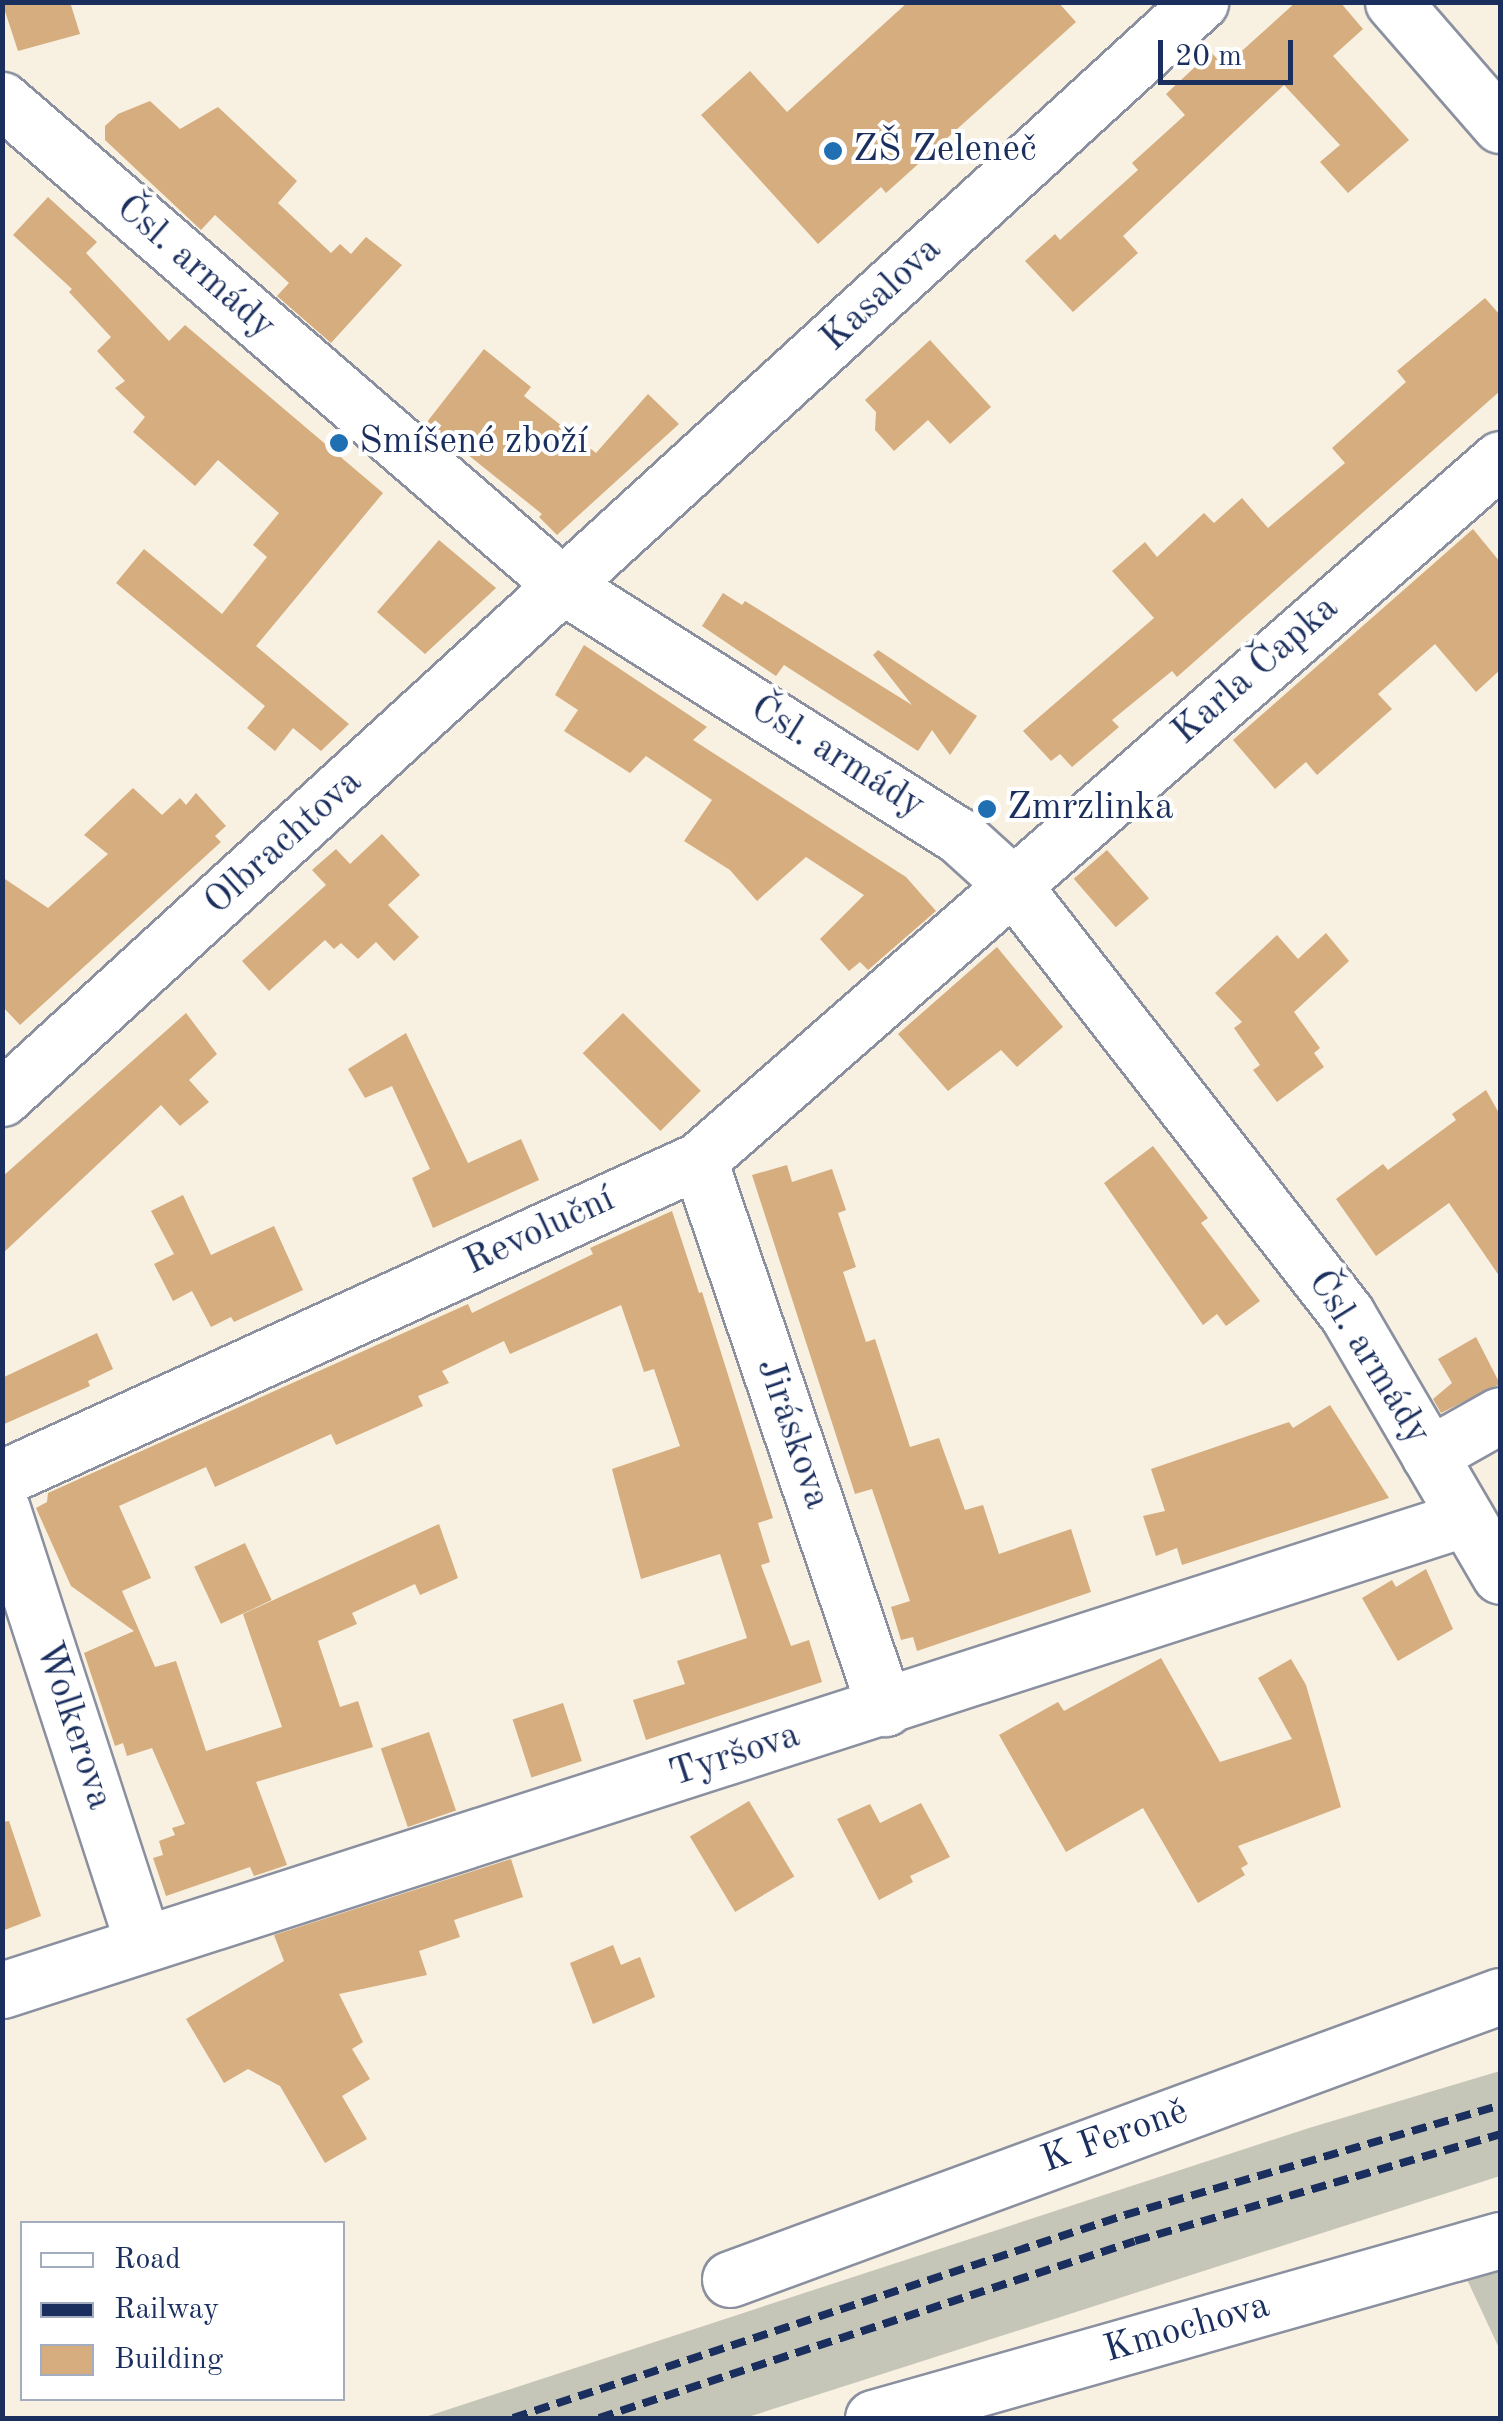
<!DOCTYPE html>
<html>
<head>
<meta charset="utf-8">
<style>
	body { margin:0 }
	#map { position:relative; width:1503px; height:2421px; overflow:hidden; background:#f8f0e0; font-family:"Old Standard TT",serif }
	div>[style] { position:absolute }
	.industrial>* { inset:0; background:#c5c5b8 }
	.building>* { inset:0; background:#d5ad7f; transform-origin:0 0 }
	.roads { filter:drop-shadow(2px 0 #8a909f) drop-shadow(-2px 0 #8a909f) drop-shadow(0 2px #8a909f) drop-shadow(0 -2px #8a909f) }
	.minor>* { height:55px; margin:-27.5px; padding:0 27.5px; transform-origin:27.5px; border-radius:27.5px; background:#fff }
	.rail>* { height:8px; margin-top:-4px; transform-origin:0; background:repeating-linear-gradient(90deg,#1b2f5e 0 15px,transparent 0 23px) }
	.dots>* { width:28px; height:28px; translate:-50% -50%; box-sizing:border-box; border:5px solid #fff; border-radius:50% }
	span { translate:-50% -50%; white-space:nowrap; text-align:center; line-height:1.15; -webkit-text-stroke:8px #fff; paint-order:stroke }
	.poi-label { font-size:38px; color:#1b2f5e }
	.left { translate:0 -50%; text-align:left }
	.street-label { font-size:38px; color:#1b2f5e }
	.frame { position:absolute; inset:0; border:5px solid #1b2f5e; pointer-events:none }
	.legend { position:absolute; left:20px; top:2221px; width:325px; height:180px; box-sizing:border-box; background:#fff; border:2px solid #a4acbf; margin:0; padding:12px 18px; list-style:none; font-size:30px; color:#1b2f5e }
	.legend li { display:flex; align-items:center; gap:20px; height:50px }
	.legend b { width:50px; border:2px solid #a4acbf }
	.scale { position:absolute; left:1158px; top:40px; width:135px; height:45px; box-sizing:border-box; border:5px solid #1b2f5e; border-top:0; padding-left:12px; font-size:30px; line-height:35px; white-space:nowrap; color:#1b2f5e; -webkit-text-stroke:8px #fff; paint-order:stroke }
</style>
</head>
<body>
<div id="map">
	<div class="industrial">
		<div style="clip-path:polygon(1500px 2071px,1500px 2176px,745px 2418px,422px 2418px,1309px 2128px)"></div>
		<div style="clip-path:polygon(1500px 2259px,1500px 2350px,1463px 2271px)"></div>
	</div>
	<div class="building">
		<div style="clip-path:polygon(2px 2px,70px 2px,80px 34px,18px 51px)"></div>
		<div style="clip-path:polygon(908px 2px,1058px 2px,1076px 22px,886px 193px,881px 187px,818px 244px,701px 115px,750px 71px,787px 112px)"></div>
		<div style="clip-path:polygon(1296px 2px,1340px 2px,1363px 29px,1333px 56px,1409px 140px,1348px 193px,1320px 162px,1340px 145px,1284px 85px,1123px 236px,1138px 253px,1073px 312px,1025px 261px,1055px 234px,1060px 240px,1138px 170px,1132px 163px,1185px 115px,1166px 94px,1211px 52px,1224px 67px)"></div>
		<div style="clip-path:polygon(150px 101px,180px 129px,218px 107px,297px 181px,278px 203px,331px 253px,340px 244px,351px 254px,366px 237px,402px 265px,331px 343px,277px 296px,289px 283px,215px 215px,201px 230px,105px 140px,105px 126px,118px 114px)"></div>
		<div style="clip-path:polygon(48px 197px,97px 242px,86px 253px,169px 341px,185px 325px,383px 493px,256px 646px,349px 724px,321px 751px,293px 728px,275px 751px,247px 728px,265px 706px,116px 583px,144px 549px,222px 614px,267px 557px,253px 545px,279px 513px,218px 460px,195px 486px,133px 432px,145px 417px,115px 388px,125px 381px,97px 351px,111px 337px,69px 292px,72px 289px,13px 235px)"></div>
		<div style="clip-path:polygon(1485px 298px,1500px 315px,1500px 391px,1177px 677px,1172px 671px,1112px 720px,1119px 727px,1072px 767px,1060px 754px,1051px 761px,1023px 731px,1154px 618px,1112px 571px,1145px 542px,1157px 557px,1204px 513px,1214px 523px,1242px 498px,1268px 528px,1345px 463px,1332px 448px,1406px 382px,1397px 371px)"></div>
		<div style="clip-path:polygon(930px 340px,991px 407px,950px 444px,928px 420px,894px 451px,875px 430px,876px 412px,865px 400px)"></div>
		<div style="clip-path:polygon(484px 349px,531px 387px,524px 396px,596px 453px,648px 394px,679px 424px,557px 535px,539px 517px,542px 514px,427px 422px)"></div>
		<div style="clip-path:polygon(1473px 529px,1500px 562px,1500px 670px,1476px 692px,1435px 644px,1378px 694px,1392px 709px,1317px 775px,1306px 762px,1275px 789px,1233px 740px)"></div>
		<div style="clip-path:polygon(439px 540px,496px 588px,425px 654px,377px 612px)"></div>
		<div style="clip-path:polygon(723px 593px,742px 605px,745px 601px,912px 705px,873px 655px,878px 650px,977px 716px,950px 755px,932px 730px,918px 751px,784px 665px,776px 676px,702px 626px)"></div>
		<div style="clip-path:polygon(584px 645px,707px 727px,693px 740px,906px 877px,936px 911px,868px 970px,860px 962px,849px 971px,820px 939px,864px 895px,806px 857px,757px 901px,730px 870px,684px 841px,712px 800px,646px 756px,630px 773px,564px 731px,578px 710px,555px 695px)"></div>
		<div style="clip-path:polygon(133px 788px,162px 815px,180px 798px,186px 805px,196px 793px,226px 826px,215px 836px,221px 842px,20px 1025px,2px 1006px,2px 877px,48px 908px,108px 854px,84px 835px)"></div>
		<div style="clip-path:polygon(382px 834px,420px 875px,388px 905px,419px 937px,394px 961px,376px 942px,358px 959px,341px 943px,334px 949px,325px 940px,269px 991px,242px 961px,326px 885px,312px 870px,336px 849px,350px 864px)"></div>
		<div style="left:1107px;top:850px;width:64px;height:44px;rotate:49deg"></div>
		<div style="clip-path:polygon(1326px 933px,1349px 961px,1294px 1012px,1320px 1048px,1314px 1053px,1324px 1067px,1277px 1102px,1253px 1070px,1260px 1065px,1234px 1028px,1242px 1022px,1215px 993px,1277px 935px,1298px 959px)"></div>
		<div style="clip-path:polygon(997px 947px,1063px 1027px,1017px 1067px,1001px 1050px,948px 1091px,898px 1034px)"></div>
		<div style="clip-path:polygon(186px 1013px,217px 1054px,189px 1080px,209px 1102px,180px 1126px,161px 1105px,2px 1254px,2px 1177px)"></div>
		<div style="left:623px;top:1013px;width:110px;height:57px;rotate:45deg"></div>
		<div style="clip-path:polygon(406px 1033px,468px 1163px,521px 1139px,539px 1180px,433px 1228px,412px 1178px,430px 1169px,392px 1086px,365px 1098px,348px 1069px)"></div>
		<div style="clip-path:polygon(1486px 1090px,1500px 1115px,1500px 1277px,1449px 1203px,1376px 1256px,1336px 1199px,1383px 1164px,1388px 1170px,1456px 1120px,1452px 1114px)"></div>
		<div style="clip-path:polygon(1153px 1146px,1208px 1218px,1201px 1223px,1260px 1301px,1226px 1326px,1217px 1314px,1203px 1325px,1104px 1183px)"></div>
		<div style="clip-path:polygon(787px 1165px,792px 1182px,832px 1169px,846px 1210px,838px 1213px,856px 1267px,843px 1272px,866px 1342px,875px 1339px,910px 1447px,939px 1438px,965px 1510px,983px 1505px,999px 1554px,1071px 1529px,1091px 1592px,917px 1651px,913px 1637px,901px 1640px,891px 1607px,910px 1601px,872px 1489px,855px 1494px,752px 1175px)"></div>
		<div style="clip-path:polygon(183px 1195px,211px 1255px,274px 1226px,303px 1290px,234px 1322px,231px 1317px,211px 1327px,192px 1291px,173px 1301px,154px 1264px,174px 1254px,151px 1211px)"></div>
		<div style="clip-path:polygon(672px 1211px,699px 1293px,702px 1292px,773px 1518px,758px 1523px,770px 1562px,761px 1565px,791px 1646px,809px 1640px,822px 1682px,646px 1740px,633px 1700px,685px 1684px,677px 1661px,747px 1638px,720px 1554px,641px 1579px,612px 1469px,680px 1446px,654px 1369px,644px 1372px,621px 1305px,510px 1354px,504px 1341px,442px 1371px,449px 1383px,418px 1396px,423px 1406px,336px 1445px,331px 1434px,215px 1487px,206px 1467px,119px 1506px,151px 1578px,122px 1591px,155px 1667px,176px 1661px,206px 1751px,282px 1727px,243px 1614px,439px 1524px,458px 1578px,420px 1595px,415px 1584px,352px 1613px,357px 1624px,318px 1641px,340px 1707px,358px 1701px,373px 1747px,256px 1782px,287px 1865px,254px 1876px,250px 1867px,166px 1896px,153px 1858px,163px 1855px,159px 1841px,175px 1835px,172px 1828px,185px 1824px,152px 1748px,127px 1756px,123px 1743px,115px 1746px,84px 1653px,134px 1631px,71px 1586px,36px 1508px,47px 1502px,48px 1493px,468px 1304px,472px 1313px,593px 1254px,590px 1248px)"></div>
		<div style="clip-path:polygon(97px 1333px,113px 1369px,88px 1381px,90px 1386px,2px 1425px,2px 1378px)"></div>
		<div style="clip-path:polygon(1476px 1337px,1500px 1384px,1441px 1413px,1433px 1399px,1452px 1383px,1438px 1359px)"></div>
		<div style="clip-path:polygon(1330px 1405px,1389px 1498px,1182px 1565px,1177px 1548px,1156px 1556px,1143px 1516px,1165px 1511px,1151px 1469px,1289px 1422px,1293px 1428px)"></div>
		<div style="left:245px;top:1543px;width:63px;height:56px;rotate:65deg"></div>
		<div style="clip-path:polygon(1426px 1569px,1453px 1629px,1398px 1661px,1362px 1598px,1392px 1580px,1396px 1587px)"></div>
		<div style="clip-path:polygon(1161px 1658px,1220px 1762px,1292px 1739px,1258px 1678px,1291px 1659px,1306px 1685px,1341px 1807px,1238px 1846px,1248px 1864px,1241px 1868px,1245px 1875px,1198px 1903px,1143px 1808px,1066px 1852px,999px 1735px,1058px 1702px,1064px 1711px)"></div>
		<div style="left:563px;top:1703px;width:61px;height:53px;rotate:72deg"></div>
		<div style="left:429px;top:1732px;width:83px;height:51px;rotate:71deg"></div>
		<div style="left:749px;top:1801px;width:88px;height:69px;rotate:59deg"></div>
		<div style="clip-path:polygon(921px 1803px,950px 1857px,910px 1876px,913px 1882px,879px 1900px,837px 1819px,870px 1804px,880px 1823px)"></div>
		<div style="clip-path:polygon(9px 1821px,41px 1916px,2px 1931px,2px 1822px)"></div>
		<div style="clip-path:polygon(511px 1859px,523px 1897px,454px 1920px,460px 1937px,419px 1951px,427px 1975px,339px 1994px,363px 2042px,352px 2049px,370px 2079px,342px 2096px,367px 2139px,325px 2163px,280px 2086px,248px 2069px,224px 2083px,186px 2019px,284px 1961px,274px 1935px)"></div>
		<div style="clip-path:polygon(613px 1945px,621px 1965px,640px 1957px,655px 1997px,593px 2024px,570px 1963px)"></div>
	</div>
	<div class="roads">
		<div class="minor">
			<div style="left:1393px;top:2px;width:163px;rotate:49deg"></div>
			<div style="left:2px;top:100px;width:744px;rotate:40.86deg"></div>
			<div style="left:565px;top:587px;width:465px;rotate:32.3deg"></div>
			<div style="left:958px;top:835px;width:72px;rotate:42.2deg"></div>
			<div style="left:1011px;top:883px;width:546px;rotate:52.06deg"></div>
			<div style="left:1347px;top:1314px;width:303px;rotate:59.7deg"></div>
			<div style="left:2px;top:1098px;width:1624px;rotate:-42.45deg"></div>
			<div style="left:699px;top:1160px;width:579px;rotate:71.25deg"></div>
			<div style="left:1429px;top:1455px;width:81px;rotate:-29.4deg"></div>
			<div style="left:2px;top:1478px;width:766px;rotate:-24.52deg"></div>
			<div style="left:699px;top:1160px;width:1064px;rotate:-41.19deg"></div>
			<div style="left:2px;top:1509px;width:457px;rotate:72deg"></div>
			<div style="left:2px;top:1990px;width:1538px;rotate:-17.87deg"></div>
			<div style="left:730px;top:2279px;width:820px;rotate:-20.18deg"></div>
			<div style="left:873px;top:2418px;width:652px;rotate:-15.85deg"></div>
		</div>
	</div>
	<div class="rail">
		<div style="left:513px;top:2418px;width:645px;rotate:-18.35deg"></div>
		<div style="left:1125px;top:2215px;width:391px;rotate:-16.3deg"></div>
		<div style="left:599px;top:2418px;width:564px;rotate:-18.27deg"></div>
		<div style="left:1135px;top:2241px;width:380px;rotate:-16.3deg"></div>
	</div>
	<div class="dots">
		<div style="left:833px;top:151px;background:#1f6fb2"></div>
		<div style="left:339px;top:443px;background:#1f6fb2"></div>
		<div style="left:987px;top:809px;background:#1f6fb2"></div>
	</div>
	<div class="poi-label">
		<span class="left" style="left:853px;top:151px">ZŠ Zeleneč</span>
		<span class="left" style="left:359px;top:443px">Smíšené zboží</span>
		<span class="left" style="left:1007px;top:809px">Zmrzlinka</span>
	</div>
	<div class="street-label">
		<span style="left:195px;top:268px;rotate:41deg">Čsl. armády</span>
		<span style="left:882px;top:295px;rotate:-43deg">Kasalova</span>
		<span style="left:1256px;top:671px;rotate:-41deg">Karla Čapka</span>
		<span style="left:837px;top:758px;rotate:32deg">Čsl. armády</span>
		<span style="left:284px;top:843px;rotate:-42deg">Olbrachtova</span>
		<span style="left:540px;top:1232px;rotate:-25deg">Revoluční</span>
		<span style="left:1368px;top:1358px;rotate:58deg">Čsl. armády</span>
		<span style="left:792px;top:1434px;rotate:71deg">Jiráskova</span>
		<span style="left:73px;top:1726px;rotate:72deg">Wolkerova</span>
		<span style="left:735px;top:1756px;rotate:-18deg">Tyršova</span>
		<span style="left:1115px;top:2137px;rotate:-20deg">K Feroně</span>
		<span style="left:1187px;top:2329px;rotate:-16deg">Kmochova</span>
	</div>
	<div class="frame"></div>
	<ul class="legend">
	<li><b style="height:12px;background:#fff"></b>Road</li>
	<li><b style="height:12px;background:#1b2f5e"></b>Railway</li>
	<li><b style="height:28px;background:#d5ad7f"></b>Building</li>
	</ul>
	<div class="scale">20 m</div>
</div>
</body>
</html>
